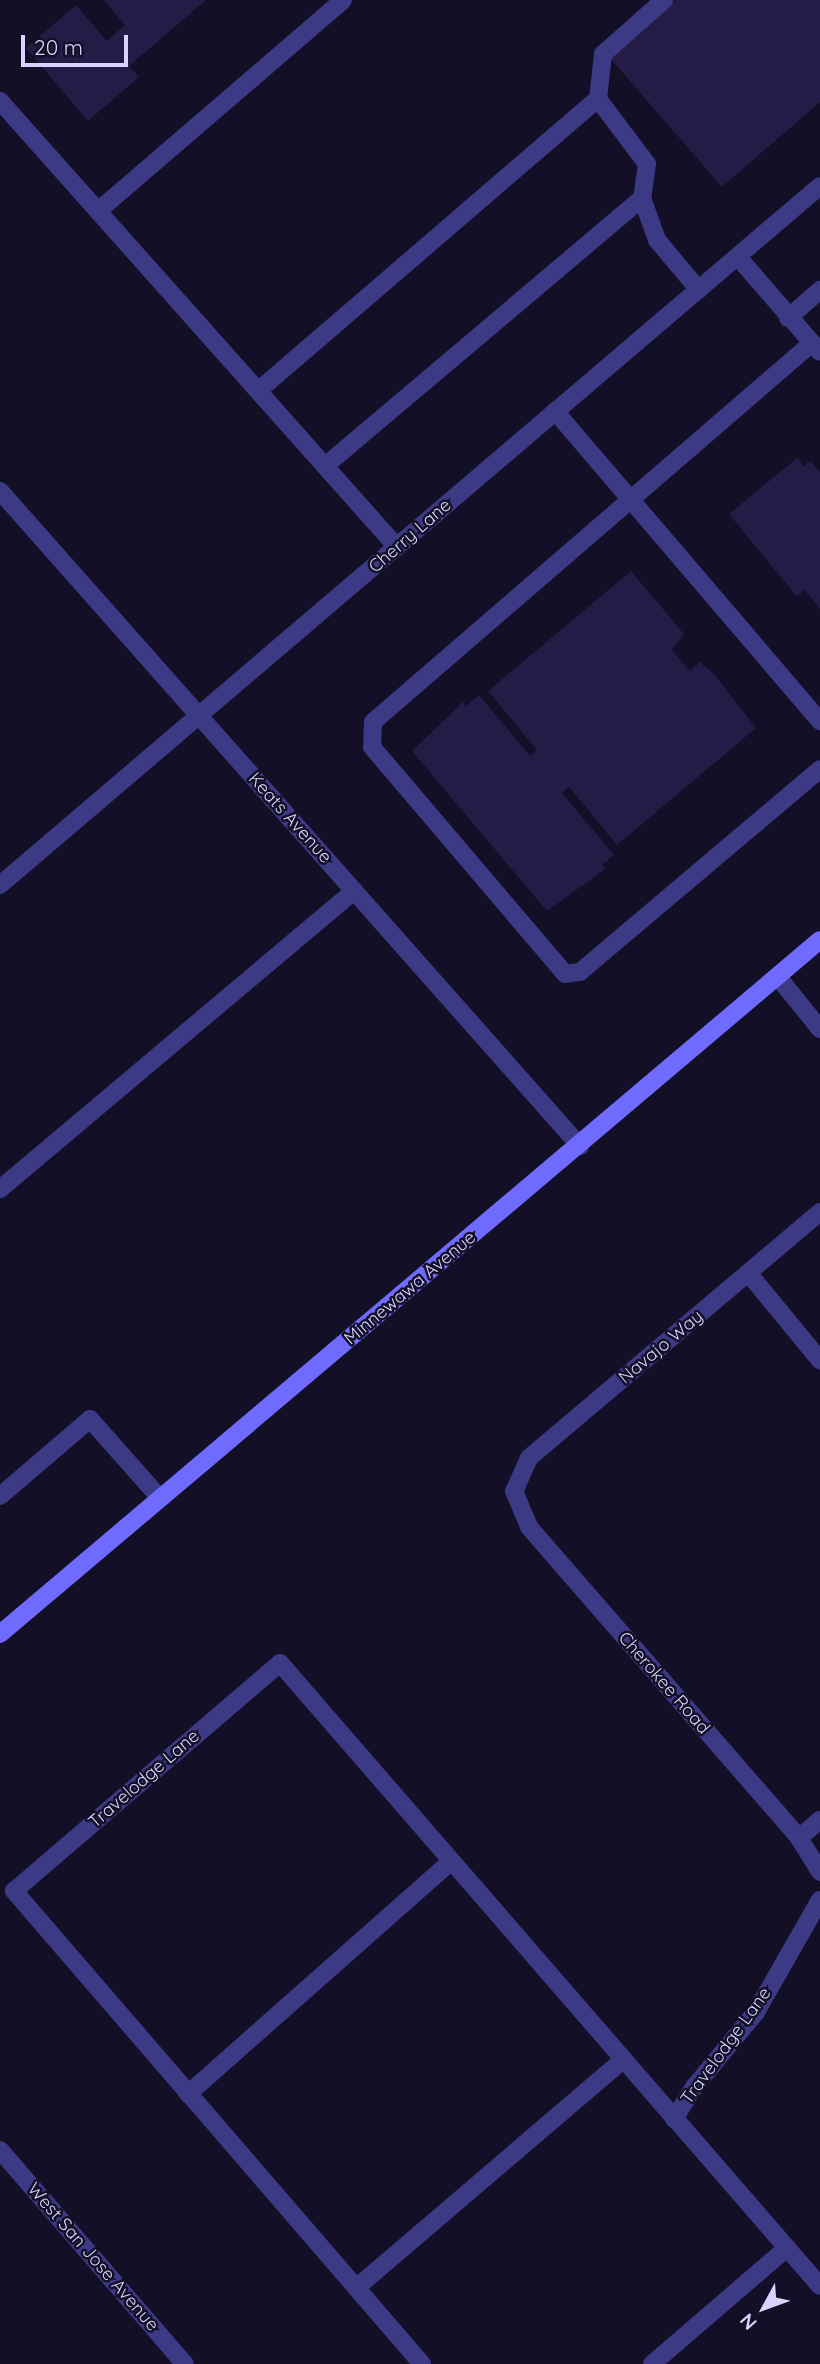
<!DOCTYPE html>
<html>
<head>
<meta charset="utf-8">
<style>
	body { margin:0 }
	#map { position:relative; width:820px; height:2364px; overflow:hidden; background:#130f26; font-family:Quicksand,sans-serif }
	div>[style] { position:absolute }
	.building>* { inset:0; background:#241b47 }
	.service>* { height:18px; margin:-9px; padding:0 9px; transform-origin:9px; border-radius:9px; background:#3d3a85 }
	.minor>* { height:18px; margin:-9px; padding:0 9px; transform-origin:9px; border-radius:9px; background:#3d3a85 }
	.secondary>* { height:18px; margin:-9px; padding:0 9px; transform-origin:9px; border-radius:9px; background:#6f6bff }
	span { translate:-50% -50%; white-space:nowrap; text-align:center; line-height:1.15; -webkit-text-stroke:5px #130f26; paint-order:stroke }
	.street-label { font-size:18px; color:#d9d4ff }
	.north { position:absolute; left:729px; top:2273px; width:70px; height:70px; -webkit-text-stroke:5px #130f26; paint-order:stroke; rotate:229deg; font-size:19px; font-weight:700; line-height:28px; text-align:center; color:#d9d4ff }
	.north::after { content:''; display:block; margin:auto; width:24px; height:32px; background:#d9d4ff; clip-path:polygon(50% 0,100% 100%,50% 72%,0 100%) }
	.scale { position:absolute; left:21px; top:35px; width:107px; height:32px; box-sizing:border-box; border:4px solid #d9d4ff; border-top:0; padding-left:9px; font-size:21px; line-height:24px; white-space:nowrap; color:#d9d4ff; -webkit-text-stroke:5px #130f26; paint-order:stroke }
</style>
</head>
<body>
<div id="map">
	<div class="building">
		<div style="clip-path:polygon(104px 0,206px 0,129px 66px,139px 77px,88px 121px,26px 48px,76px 5px,107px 41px,125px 25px)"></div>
		<div style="clip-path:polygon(675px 0,820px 0,820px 102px,722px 187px,609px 57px)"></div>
		<div style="clip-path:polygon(797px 458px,804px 466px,811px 461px,820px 472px,820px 609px,805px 590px,797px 597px,729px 514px)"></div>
		<div style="clip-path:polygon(631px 571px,684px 634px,672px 650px,690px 671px,700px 662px,713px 673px,756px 728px,617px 845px,569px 787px,562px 793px,614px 855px,602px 865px,605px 869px,547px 911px,412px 751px,463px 702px,466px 706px,479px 695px,530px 756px,537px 750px,488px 691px)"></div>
	</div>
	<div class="service">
		<div style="left:664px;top:0;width:81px;rotate:138.5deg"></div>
		<div style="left:603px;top:54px;width:45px;rotate:96.3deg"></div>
		<div style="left:598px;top:99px;width:81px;rotate:53deg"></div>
		<div style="left:647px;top:164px;width:34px;rotate:98deg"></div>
		<div style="left:642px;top:198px;width:45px;rotate:70.3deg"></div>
		<div style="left:657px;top:240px;width:65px;rotate:50deg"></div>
		<div style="left:0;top:101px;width:597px;rotate:48.33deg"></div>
		<div style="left:98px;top:211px;width:323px;rotate:-40.7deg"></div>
		<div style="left:738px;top:257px;width:125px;rotate:49.2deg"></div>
		<div style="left:788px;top:318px;width:43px;rotate:-41.2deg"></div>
		<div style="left:812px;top:343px;width:580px;rotate:139.2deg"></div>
		<div style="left:373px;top:722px;width:25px;rotate:92deg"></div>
		<div style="left:372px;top:747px;width:298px;rotate:49.6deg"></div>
		<div style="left:565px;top:974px;width:15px;rotate:-8deg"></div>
		<div style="left:580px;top:972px;width:314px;rotate:-40.2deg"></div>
		<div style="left:258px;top:391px;width:448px;rotate:-40.7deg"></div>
		<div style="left:555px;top:411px;width:408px;rotate:49.5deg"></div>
		<div style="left:325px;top:466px;width:415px;rotate:-40.2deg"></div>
		<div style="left:778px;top:977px;width:67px;rotate:51.1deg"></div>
		<div style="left:0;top:1189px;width:463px;rotate:-40.1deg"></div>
		<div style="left:820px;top:1212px;width:381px;rotate:139.8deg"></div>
		<div style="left:529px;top:1458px;width:36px;rotate:114deg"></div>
		<div style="left:514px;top:1491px;width:39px;rotate:67deg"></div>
		<div style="left:529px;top:1527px;width:412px;rotate:49deg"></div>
		<div style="left:799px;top:1838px;width:40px;rotate:58deg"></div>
		<div style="left:749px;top:1274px;width:112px;rotate:50.5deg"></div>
		<div style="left:0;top:1496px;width:118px;rotate:-40.5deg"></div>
		<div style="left:90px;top:1419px;width:106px;rotate:48.5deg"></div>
		<div style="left:799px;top:1838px;width:28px;rotate:-41deg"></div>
		<div style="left:188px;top:2094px;width:351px;rotate:-41.5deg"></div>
		<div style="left:674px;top:2119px;width:39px;rotate:-58deg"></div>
		<div style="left:695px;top:2086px;width:96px;rotate:-50.5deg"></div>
		<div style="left:756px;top:2012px;width:129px;rotate:-60.3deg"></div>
		<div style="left:356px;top:2288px;width:350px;rotate:-40.5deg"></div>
		<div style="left:422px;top:2364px;width:625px;rotate:-130.78deg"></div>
		<div style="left:14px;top:1891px;width:350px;rotate:-40.6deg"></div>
		<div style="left:280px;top:1663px;width:824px;rotate:49.08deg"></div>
		<div style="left:652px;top:2364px;width:178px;rotate:-40.7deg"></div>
	</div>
	<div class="minor">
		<div style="left:0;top:491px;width:875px;rotate:48.48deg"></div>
		<div style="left:0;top:885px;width:1077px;rotate:-40.45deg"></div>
		<div style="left:0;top:2150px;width:283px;rotate:49.2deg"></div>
	</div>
	<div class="secondary">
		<div style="left:0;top:1634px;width:1074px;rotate:-40.24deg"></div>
	</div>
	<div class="street-label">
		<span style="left:410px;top:536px;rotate:-41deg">Cherry Lane</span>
		<span style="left:290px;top:818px;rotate:48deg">Keats Avenue</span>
		<span style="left:410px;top:1288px;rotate:-40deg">Minnewawa Avenue</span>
		<span style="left:661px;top:1347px;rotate:-40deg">Navajo Way</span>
		<span style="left:664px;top:1683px;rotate:49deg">Cherokee Road</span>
		<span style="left:144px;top:1779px;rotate:-41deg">Travelodge Lane</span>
		<span style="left:726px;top:2046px;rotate:-54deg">Travelodge Lane</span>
		<span style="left:93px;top:2257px;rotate:49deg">West San Jose Avenue</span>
	</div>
	<div class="north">N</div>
	<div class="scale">20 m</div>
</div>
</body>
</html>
